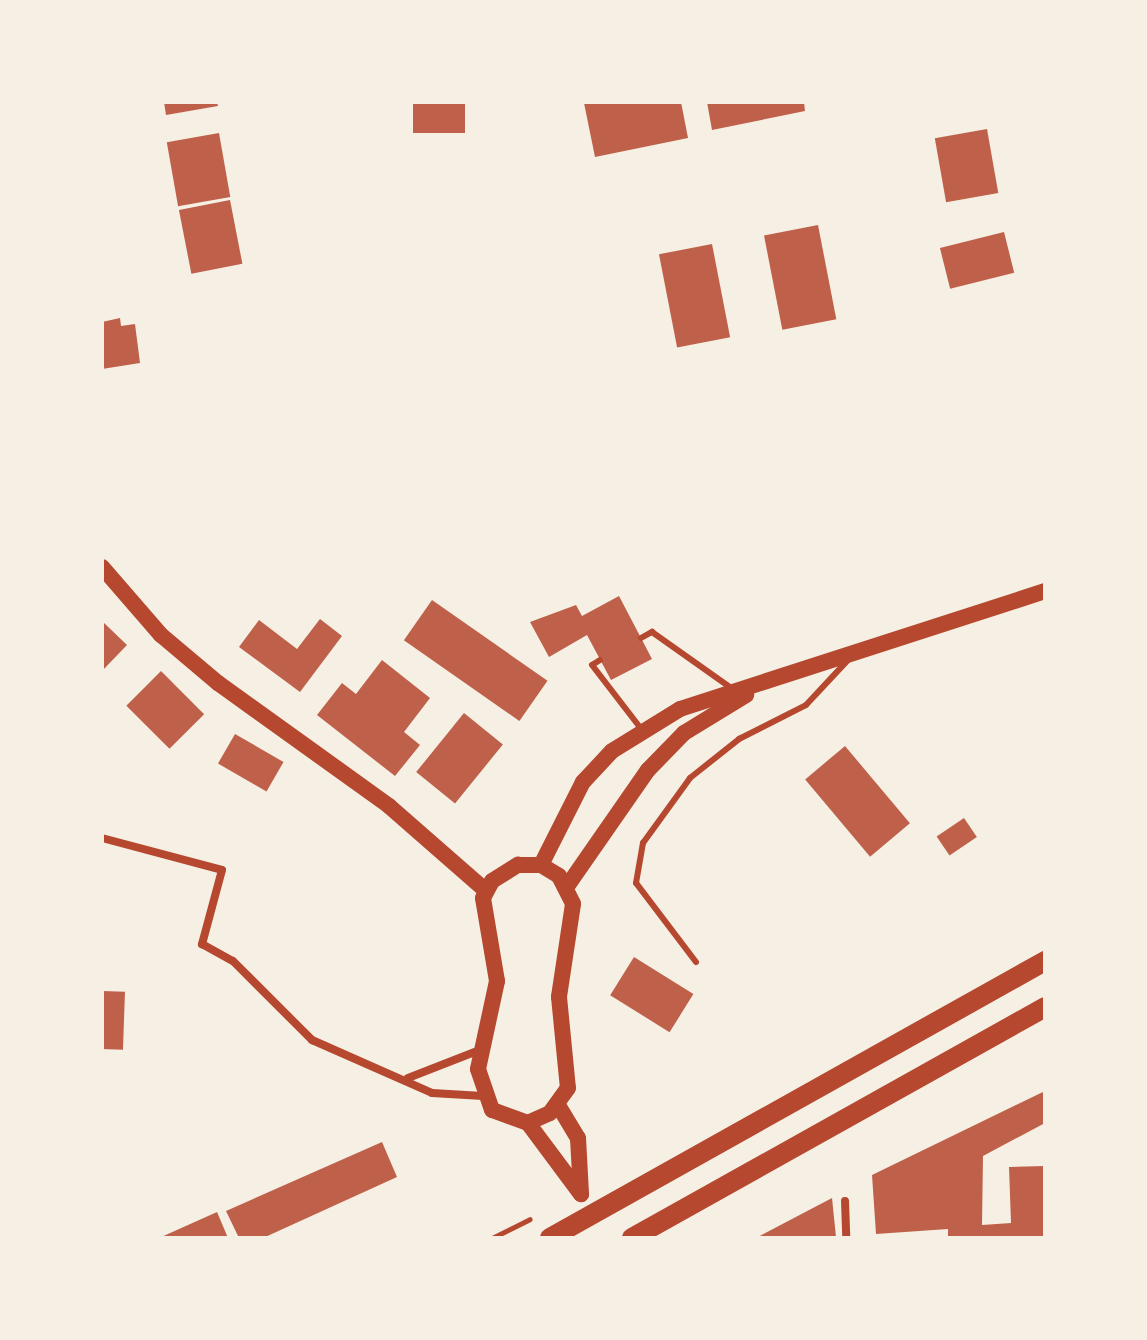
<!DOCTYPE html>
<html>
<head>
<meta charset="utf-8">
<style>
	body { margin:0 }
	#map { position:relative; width:1147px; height:1340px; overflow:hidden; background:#f6efe4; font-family:Rubik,sans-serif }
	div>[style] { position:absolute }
	.building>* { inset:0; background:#bf614a; transform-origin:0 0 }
	.path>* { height:5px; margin:-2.5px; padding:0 2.5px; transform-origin:2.5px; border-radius:2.5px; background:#b5482f }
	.service>* { height:6px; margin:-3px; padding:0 3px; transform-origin:3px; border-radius:3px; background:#b5482f }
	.minor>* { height:8px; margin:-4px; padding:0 4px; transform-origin:4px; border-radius:4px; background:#b5482f }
	.secondary>* { height:16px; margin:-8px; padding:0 8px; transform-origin:8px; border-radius:8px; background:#b5482f }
	.primary>* { height:20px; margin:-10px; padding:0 10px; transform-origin:10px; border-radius:10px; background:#b5482f }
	span { translate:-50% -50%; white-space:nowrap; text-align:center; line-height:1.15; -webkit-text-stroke:6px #f6efe4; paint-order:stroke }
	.frame { position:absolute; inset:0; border:104px solid #f6efe4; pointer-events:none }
</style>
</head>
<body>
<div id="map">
	<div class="building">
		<div style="clip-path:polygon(164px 102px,217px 102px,218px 106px,166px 115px)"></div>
		<div style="left:413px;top:102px;width:52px;height:31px"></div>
		<div style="clip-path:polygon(681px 102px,688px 138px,595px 157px,584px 103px)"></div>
		<div style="clip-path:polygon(707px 102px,804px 102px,805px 111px,712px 130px)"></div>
		<div style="left:987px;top:129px;width:65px;height:53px;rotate:80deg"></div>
		<div style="left:219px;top:133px;width:65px;height:53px;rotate:80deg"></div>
		<div style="left:230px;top:200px;width:65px;height:52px;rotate:79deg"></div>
		<div style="left:818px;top:225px;width:96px;height:55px;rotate:79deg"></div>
		<div style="left:1004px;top:232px;width:42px;height:66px;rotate:76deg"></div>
		<div style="left:712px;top:244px;width:95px;height:54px;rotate:79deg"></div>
		<div style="clip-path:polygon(120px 318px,121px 326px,135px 324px,140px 363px,102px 369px,102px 322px)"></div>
		<div style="clip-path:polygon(619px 596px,652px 659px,611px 680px,587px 635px,549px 657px,530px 622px,576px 605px,582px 616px)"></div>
		<div style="left:432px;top:600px;width:141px;height:49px;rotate:35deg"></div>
		<div style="clip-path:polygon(320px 619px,342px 636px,300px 692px,239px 647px,259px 620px,297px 649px)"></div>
		<div style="clip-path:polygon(102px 621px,127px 645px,102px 671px)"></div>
		<div style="clip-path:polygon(382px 660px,430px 698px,404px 732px,420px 745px,395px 776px,317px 715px,342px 683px,356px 694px)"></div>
		<div style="left:161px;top:671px;width:61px;height:49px;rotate:45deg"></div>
		<div style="left:464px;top:713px;width:50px;height:76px;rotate:39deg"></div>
		<div style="left:235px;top:734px;width:56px;height:34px;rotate:30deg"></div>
		<div style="left:845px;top:746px;width:101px;height:52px;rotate:50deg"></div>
		<div style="left:964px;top:818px;width:23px;height:33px;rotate:56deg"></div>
		<div style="left:634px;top:957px;width:70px;height:45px;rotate:32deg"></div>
		<div style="left:102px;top:991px;width:23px;height:58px;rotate:2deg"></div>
		<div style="clip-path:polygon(1045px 1091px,1045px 1123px,983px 1156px,982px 1225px,1011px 1223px,1009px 1167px,1045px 1166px,1045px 1238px,948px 1238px,948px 1229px,876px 1234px,872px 1175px)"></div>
		<div style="clip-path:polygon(382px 1142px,397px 1177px,263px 1238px,239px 1238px,226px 1211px)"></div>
		<div style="clip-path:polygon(832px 1198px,836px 1237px,756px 1238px)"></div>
		<div style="clip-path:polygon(217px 1212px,228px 1238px,159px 1238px)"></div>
	</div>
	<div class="path">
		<div style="left:492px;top:1238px;width:42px;rotate:-26.6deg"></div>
	</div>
	<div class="service">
		<div style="left:641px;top:638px;width:13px;rotate:-29deg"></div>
		<div style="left:652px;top:632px;width:97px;rotate:35.3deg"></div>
		<div style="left:600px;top:660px;width:9px;rotate:148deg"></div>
		<div style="left:592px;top:665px;width:82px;rotate:52.4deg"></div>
		<div style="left:696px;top:962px;width:99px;rotate:-127.2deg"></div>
		<div style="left:636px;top:883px;width:41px;rotate:-80.1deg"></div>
		<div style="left:643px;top:843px;width:80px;rotate:-54.1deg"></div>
		<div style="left:690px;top:778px;width:63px;rotate:-38.5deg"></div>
		<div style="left:739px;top:739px;width:75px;rotate:-26.9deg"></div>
		<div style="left:806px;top:705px;width:60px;rotate:-47deg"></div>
	</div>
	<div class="minor">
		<div style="left:102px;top:838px;width:124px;rotate:14.9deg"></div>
		<div style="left:222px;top:870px;width:77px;rotate:105.1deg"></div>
		<div style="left:202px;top:944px;width:35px;rotate:29deg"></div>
		<div style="left:233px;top:961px;width:112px;rotate:45deg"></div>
		<div style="left:312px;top:1040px;width:131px;rotate:23.8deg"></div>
		<div style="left:432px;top:1093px;width:51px;rotate:3.4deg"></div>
		<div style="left:408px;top:1078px;width:77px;rotate:-21.3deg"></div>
		<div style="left:845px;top:1201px;width:37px;rotate:88deg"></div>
	</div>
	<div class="secondary">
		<div style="left:102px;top:567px;width:90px;rotate:49.1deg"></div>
		<div style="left:161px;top:635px;width:75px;rotate:40.1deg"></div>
		<div style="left:218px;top:683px;width:211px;rotate:35.7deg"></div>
		<div style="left:389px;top:806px;width:128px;rotate:41.2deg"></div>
		<div style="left:518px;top:865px;width:23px"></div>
		<div style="left:541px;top:865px;width:21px;rotate:31deg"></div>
		<div style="left:559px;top:876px;width:31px;rotate:63deg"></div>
		<div style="left:573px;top:904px;width:94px;rotate:98.6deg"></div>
		<div style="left:559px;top:997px;width:91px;rotate:84.4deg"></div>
		<div style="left:568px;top:1088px;width:31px;rotate:126deg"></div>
		<div style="left:550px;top:1113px;width:24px;rotate:156deg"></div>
		<div style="left:528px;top:1123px;width:38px;rotate:-160deg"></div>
		<div style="left:492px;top:1110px;width:43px;rotate:-108.9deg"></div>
		<div style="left:478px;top:1069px;width:90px;rotate:-77.8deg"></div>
		<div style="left:497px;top:981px;width:84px;rotate:-99.6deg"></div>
		<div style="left:483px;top:898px;width:19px;rotate:-62deg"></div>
		<div style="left:492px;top:881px;width:31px;rotate:-32deg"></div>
		<div style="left:541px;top:865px;width:93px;rotate:-63.2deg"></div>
		<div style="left:583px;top:782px;width:42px;rotate:-46.9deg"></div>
		<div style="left:612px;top:751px;width:80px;rotate:-31.7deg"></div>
		<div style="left:680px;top:709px;width:384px;rotate:-17.9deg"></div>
		<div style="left:568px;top:885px;width:140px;rotate:-55.2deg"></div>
		<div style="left:648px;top:770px;width:52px;rotate:-45.8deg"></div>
		<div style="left:684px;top:733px;width:73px;rotate:-31.5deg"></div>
		<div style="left:558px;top:1105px;width:39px;rotate:59deg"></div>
		<div style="left:578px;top:1138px;width:56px;rotate:86.9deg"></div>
		<div style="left:528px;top:1123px;width:89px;rotate:53.3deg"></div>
	</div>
	<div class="primary">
		<div style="left:550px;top:1238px;width:567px;rotate:-29.23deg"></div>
		<div style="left:632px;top:1238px;width:473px;rotate:-29.2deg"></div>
	</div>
	<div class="frame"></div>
</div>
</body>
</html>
